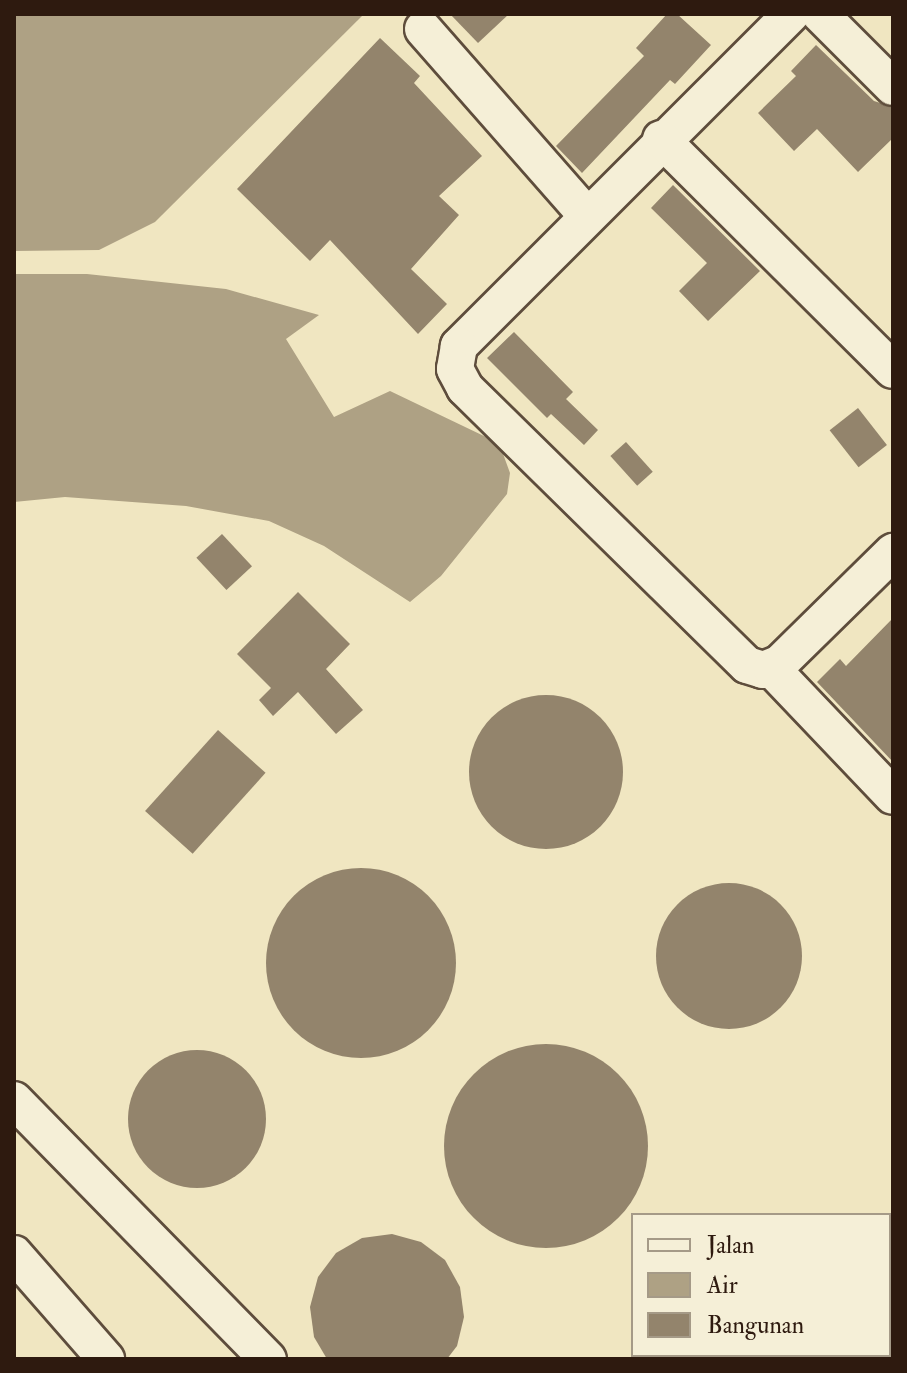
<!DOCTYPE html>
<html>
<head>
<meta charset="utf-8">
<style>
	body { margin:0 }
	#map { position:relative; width:907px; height:1373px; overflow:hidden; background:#f0e6c1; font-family:"IM FELL Double Pica",serif }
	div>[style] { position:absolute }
	.water>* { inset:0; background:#aea184 }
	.building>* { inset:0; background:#93846c; transform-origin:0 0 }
	.round { border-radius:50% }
	.roads { filter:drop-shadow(2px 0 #5e4d3c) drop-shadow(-2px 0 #5e4d3c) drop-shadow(0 2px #5e4d3c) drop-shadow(0 -2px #5e4d3c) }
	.minor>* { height:36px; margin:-18px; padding:0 18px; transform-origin:18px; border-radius:18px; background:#f5efd7 }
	span { translate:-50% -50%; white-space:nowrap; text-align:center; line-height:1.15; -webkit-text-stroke:7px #f5efd7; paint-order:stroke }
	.frame { position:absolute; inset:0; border:16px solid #2e1a0f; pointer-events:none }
	.legend { position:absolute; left:631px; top:1213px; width:260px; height:144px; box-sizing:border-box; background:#f5efd7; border:2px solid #a59a87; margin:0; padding:10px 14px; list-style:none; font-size:24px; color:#2e1a0f }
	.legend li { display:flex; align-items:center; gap:16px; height:40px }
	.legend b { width:40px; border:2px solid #a59a87 }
</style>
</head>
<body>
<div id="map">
	<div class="water">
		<div style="clip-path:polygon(14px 14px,364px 14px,155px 222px,99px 250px,14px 251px)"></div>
		<div style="clip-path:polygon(14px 274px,87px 274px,226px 289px,319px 315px,286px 339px,334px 417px,390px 391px,486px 437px,502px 451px,510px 473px,507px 494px,441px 576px,410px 602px,324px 546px,269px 521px,186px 506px,65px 497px,14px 502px)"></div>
	</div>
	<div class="building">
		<div style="clip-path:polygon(450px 14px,509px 14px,478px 43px)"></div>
		<div style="clip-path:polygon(667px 14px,677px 14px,711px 45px,675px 84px,670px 80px,582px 173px,556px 146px,644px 56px,636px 48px)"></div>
		<div style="clip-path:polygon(380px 38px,420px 76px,414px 83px,482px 156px,439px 196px,459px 215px,411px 269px,447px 304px,418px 334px,330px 240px,310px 261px,237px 189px)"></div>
		<div style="clip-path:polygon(816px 45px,874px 101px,893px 107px,893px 138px,858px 172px,817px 129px,794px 151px,758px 113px,796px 76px,791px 71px)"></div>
		<div style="clip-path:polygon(673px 185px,760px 271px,708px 321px,679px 291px,707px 263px,651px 208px)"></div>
		<div style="clip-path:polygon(514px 332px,573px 392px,566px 399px,598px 430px,584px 445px,551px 414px,547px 418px,487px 358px)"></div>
		<div style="left:858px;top:408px;width:47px;height:36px;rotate:52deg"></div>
		<div style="left:626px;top:442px;width:40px;height:21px;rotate:48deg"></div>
		<div style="left:222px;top:534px;width:44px;height:35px;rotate:47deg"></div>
		<div style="clip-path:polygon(298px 592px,350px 644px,326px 669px,363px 710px,336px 734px,298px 692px,273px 716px,259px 700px,271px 688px,237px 654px)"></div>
		<div style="clip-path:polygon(893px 618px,893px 762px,817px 682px,840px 659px,846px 666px)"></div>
		<div class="round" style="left:469px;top:695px;width:154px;height:154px"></div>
		<div style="left:218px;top:730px;width:64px;height:109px;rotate:42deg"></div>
		<div class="round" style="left:266px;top:868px;width:190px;height:190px"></div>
		<div class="round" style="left:656px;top:883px;width:146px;height:146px"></div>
		<div class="round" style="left:444px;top:1044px;width:204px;height:204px"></div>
		<div class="round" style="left:128px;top:1050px;width:138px;height:138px"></div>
		<div style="clip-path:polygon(392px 1234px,421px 1242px,445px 1260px,460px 1287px,464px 1317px,457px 1346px,447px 1359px,327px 1359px,314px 1337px,310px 1307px,318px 1277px,336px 1253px,362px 1238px)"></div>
	</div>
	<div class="roads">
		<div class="minor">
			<div style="left:791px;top:14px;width:470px;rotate:135deg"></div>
			<div style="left:459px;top:346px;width:23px;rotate:100deg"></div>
			<div style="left:455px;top:369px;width:21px;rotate:62deg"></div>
			<div style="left:465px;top:388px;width:395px;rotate:44.5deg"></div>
			<div style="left:747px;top:665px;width:17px;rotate:17deg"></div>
			<div style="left:763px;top:670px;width:17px;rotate:-21deg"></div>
			<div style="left:779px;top:664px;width:160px;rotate:-44.5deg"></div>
			<div style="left:820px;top:14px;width:103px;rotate:45deg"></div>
			<div style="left:423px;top:29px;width:249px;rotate:48.7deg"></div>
			<div style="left:661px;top:139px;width:327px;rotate:44.9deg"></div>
			<div style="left:772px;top:669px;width:175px;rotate:46.4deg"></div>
			<div style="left:14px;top:1100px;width:363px;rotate:45.6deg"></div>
			<div style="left:14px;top:1254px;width:140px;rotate:48.8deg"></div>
			<div style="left:889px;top:1259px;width:5px;rotate:37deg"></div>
			<div style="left:889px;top:1338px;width:6px;rotate:-45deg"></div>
			<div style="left:697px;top:1359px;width:6px;rotate:-45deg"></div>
		</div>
	</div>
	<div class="frame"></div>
	<ul class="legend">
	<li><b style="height:10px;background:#f5efd7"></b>Jalan</li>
	<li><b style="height:22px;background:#aea184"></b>Air</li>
	<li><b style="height:22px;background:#93846c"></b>Bangunan</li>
	</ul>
</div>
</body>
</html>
